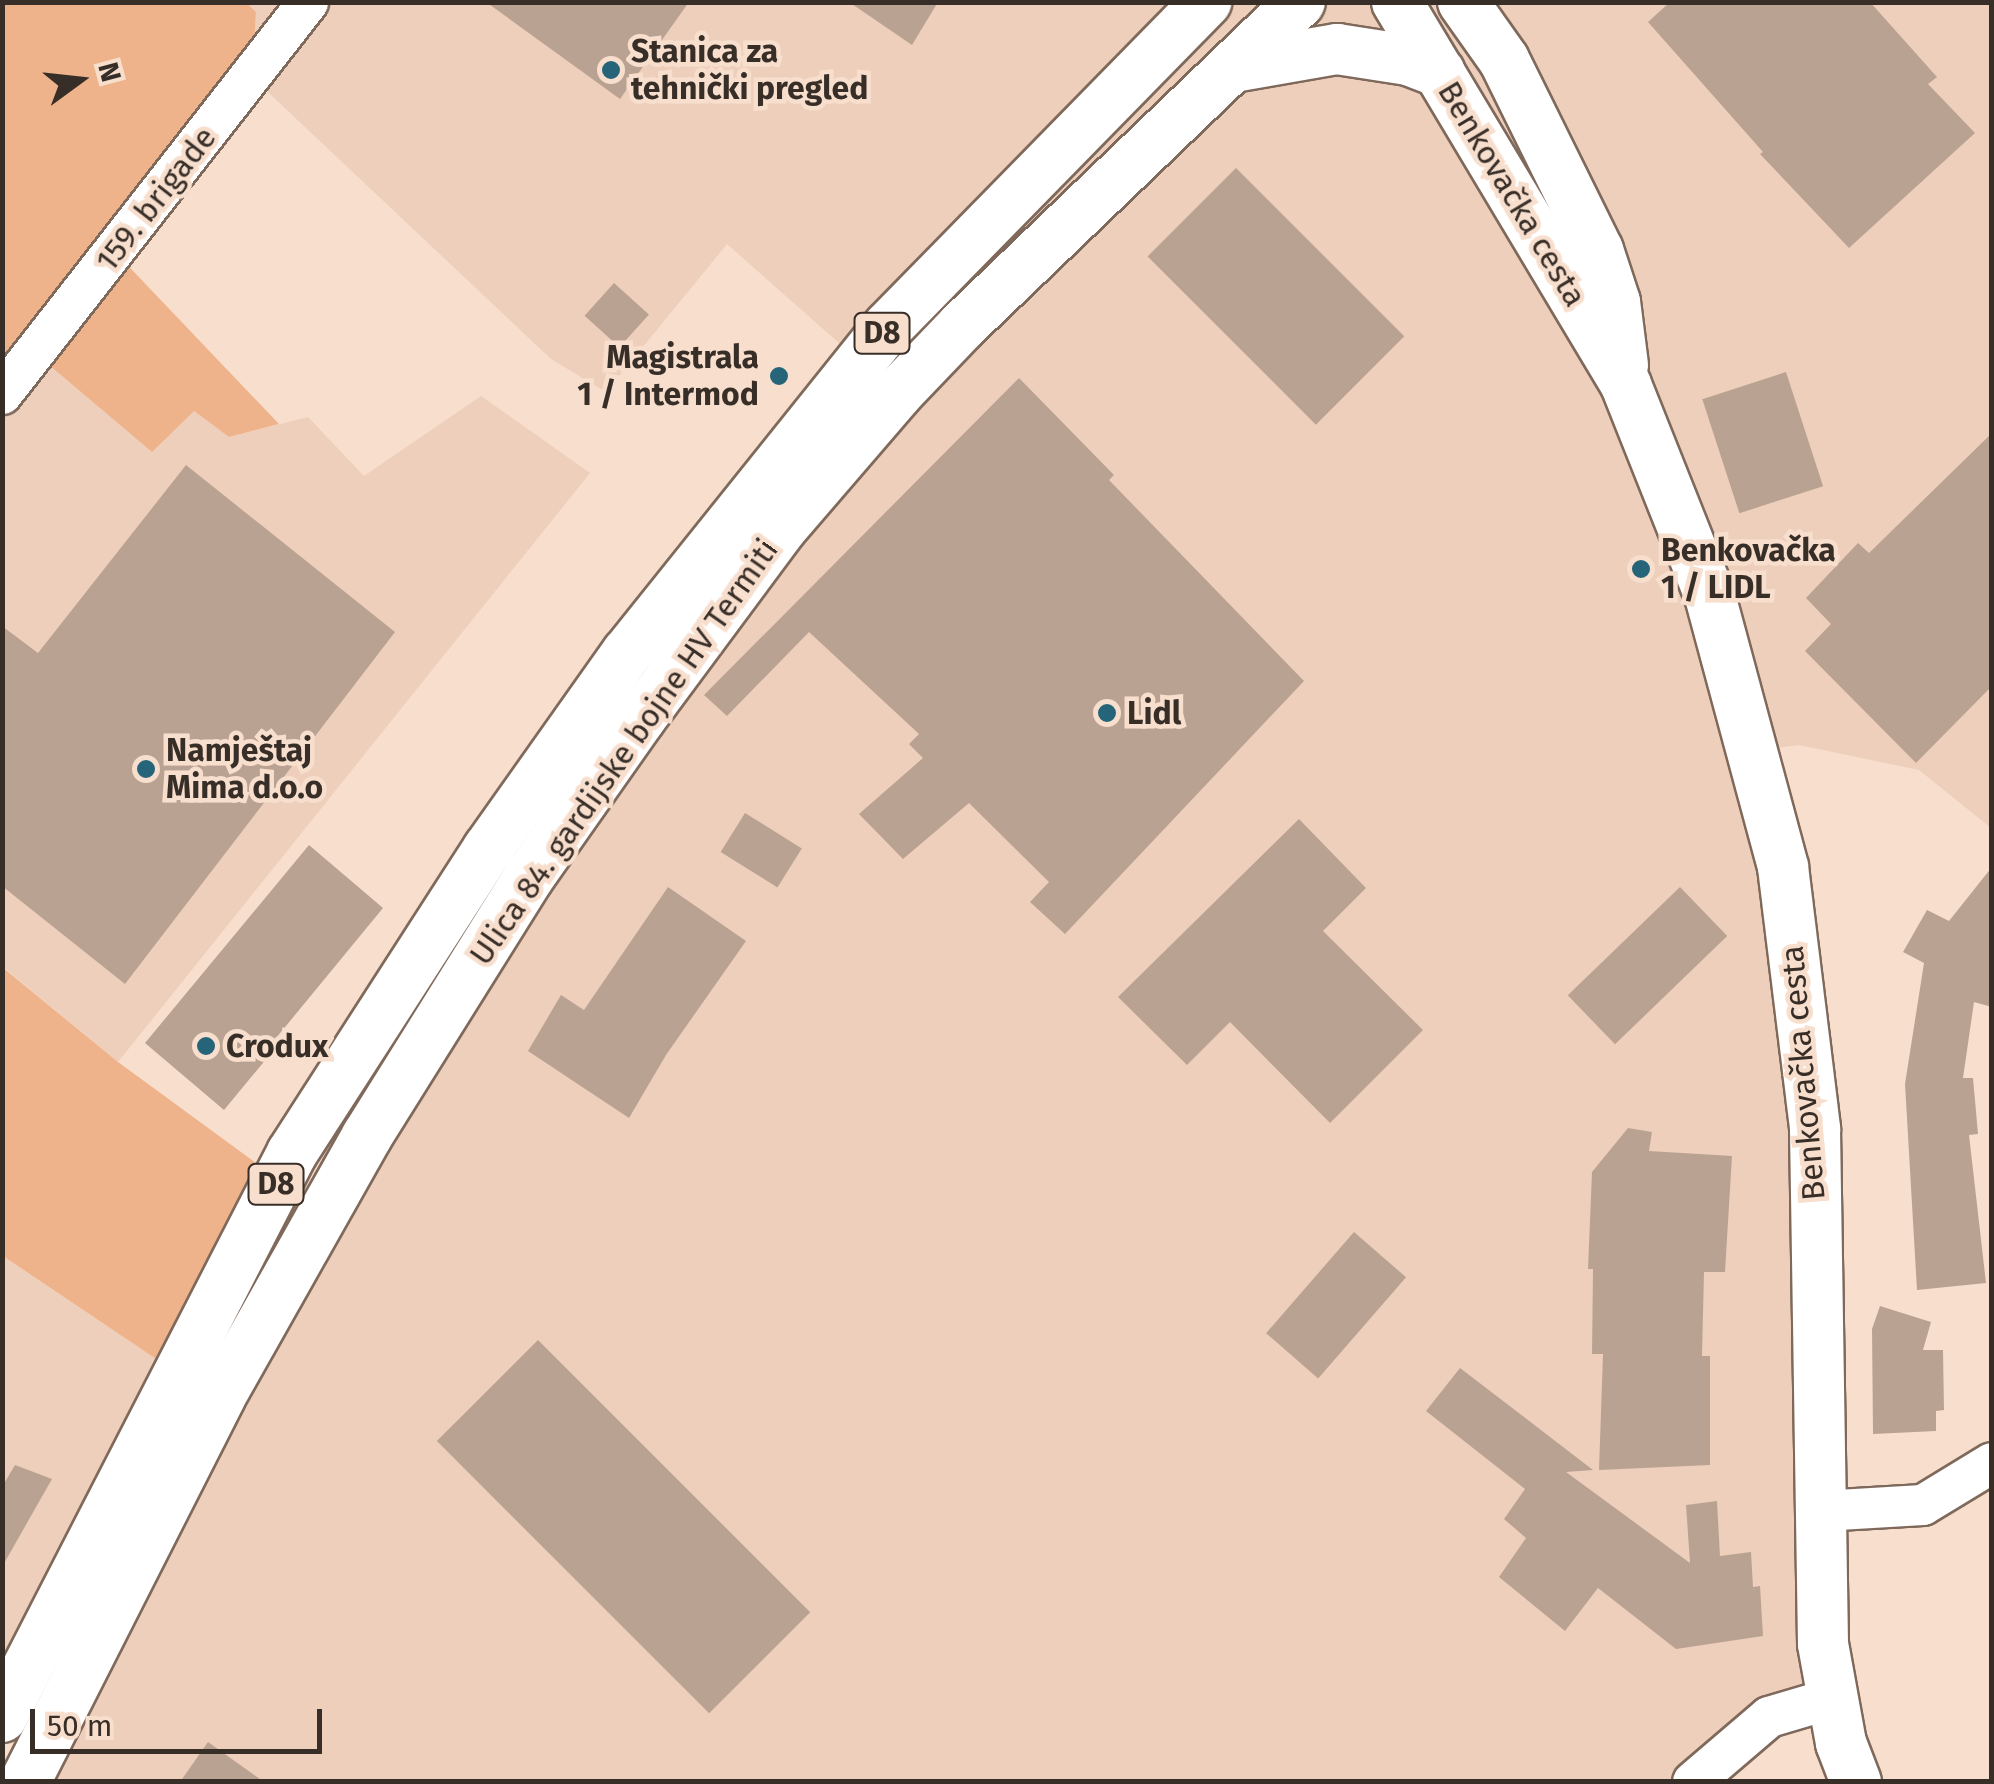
<!DOCTYPE html>
<html>
<head>
<meta charset="utf-8">
<style>
	body { margin:0 }
	#map { position:relative; width:1994px; height:1784px; overflow:hidden; background:#f7decd; font-family:"Fira Sans",sans-serif }
	div>[style] { position:absolute }
	.built>* { inset:0; background:#eecfbb }
	.green>* { inset:0; background:#efb38b }
	.building>* { inset:0; background:#baa292; transform-origin:0 0 }
	.roads { filter:drop-shadow(2px 0 #7f695b) drop-shadow(-2px 0 #7f695b) drop-shadow(0 2px #7f695b) drop-shadow(0 -2px #7f695b) }
	.minor>* { height:40px; margin:-20px; padding:0 20px; transform-origin:20px; border-radius:20px; background:#fff }
	.major>* { height:50px; margin:-25px; padding:0 25px; transform-origin:25px; border-radius:25px; background:#fff }
	.dots>* { width:28px; height:28px; translate:-50% -50%; box-sizing:border-box; border:5px solid #f7decd; border-radius:50% }
	span { translate:-50% -50%; white-space:nowrap; text-align:center; line-height:1.15; -webkit-text-stroke:9px #f7decd; paint-order:stroke }
	.shield-label span { padding:2px 8px; background:#f7decd; border:2px solid; border-radius:8px; -webkit-text-stroke-width:0 }
	.shield-label { font-size:30px; color:#382e28; font-weight:700 }
	.poi-label { font-size:32px; color:#382e28; font-weight:700 }
	.left { translate:0 -50%; text-align:left }
	.right { translate:-100% -50%; text-align:right }
	.street-label { font-size:32px; color:#382e28 }
	.frame { position:absolute; inset:0; border:5px solid #382e28; pointer-events:none }
	.north { position:absolute; left:30px; top:30px; width:100px; height:100px; -webkit-text-stroke:8px #f7decd; paint-order:stroke; rotate:75deg; font-size:28px; font-weight:700; line-height:40px; text-align:center; color:#382e28 }
	.north::after { content:''; display:block; margin:auto; width:35px; height:45px; background:#382e28; clip-path:polygon(50% 0,100% 100%,50% 72%,0 100%) }
	.scale { position:absolute; left:30px; top:1709px; width:292px; height:45px; box-sizing:border-box; border:5px solid #382e28; border-top:0; padding-left:12px; font-size:30px; line-height:35px; white-space:nowrap; color:#382e28; -webkit-text-stroke:8px #f7decd; paint-order:stroke }
</style>
</head>
<body>
<div id="map">
	<div class="built">
		<div style="clip-path:polygon(247px 3px,1991px 3px,1991px 828px,1919px 770px,1799px 745px,1753px 751px,1783px 867px,1833px 1698px,1693px 1782px,33px 1782px,367px 1136px,883px 382px,727px 244px,606px 392px,551px 359px,252px 77px,256px 12px)"></div>
		<div style="clip-path:polygon(34px 353px,194px 411px,229px 437px,308px 417px,364px 476px,481px 396px,590px 473px,118px 1062px,3px 967px,2px 394px)"></div>
		<div style="clip-path:polygon(3px 1256px,177px 1373px,3px 1717px)"></div>
	</div>
	<div class="green">
		<div style="clip-path:polygon(3px 3px,247px 3px,256px 12px,252px 77px,115px 252px,279px 424px,229px 437px,194px 411px,152px 452px,35px 353px,3px 394px)"></div>
		<div style="clip-path:polygon(2px 967px,118px 1062px,278px 1179px,177px 1373px,3px 1256px)"></div>
	</div>
	<div class="building">
		<div style="clip-path:polygon(486px 2px,689px 2px,620px 99px)"></div>
		<div style="clip-path:polygon(849px 2px,938px 2px,912px 45px)"></div>
		<div style="clip-path:polygon(1670px 2px,1870px 2px,1937px 77px,1928px 84px,1975px 133px,1849px 248px,1760px 154px,1763px 152px,1648px 22px)"></div>
		<div style="left:1236px;top:168px;width:238px;height:125px;rotate:45deg"></div>
		<div style="left:614px;top:283px;width:47px;height:44px;rotate:42deg"></div>
		<div style="left:1786px;top:372px;width:120px;height:88px;rotate:72deg"></div>
		<div style="clip-path:polygon(1019px 378px,1114px 475px,1109px 480px,1304px 681px,1065px 934px,1030px 902px,1049px 882px,969px 803px,903px 859px,859px 814px,923px 758px,909px 744px,919px 734px,809px 632px,727px 716px,704px 695px)"></div>
		<div style="clip-path:polygon(1992px 433px,1992px 686px,1916px 763px,1805px 651px,1831px 624px,1806px 598px,1858px 543px,1869px 553px)"></div>
		<div style="clip-path:polygon(186px 465px,395px 632px,125px 984px,2px 886px,2px 626px,38px 653px)"></div>
		<div style="left:745px;top:813px;width:67px;height:46px;rotate:32deg"></div>
		<div style="clip-path:polygon(1299px 819px,1366px 888px,1323px 931px,1423px 1030px,1330px 1123px,1230px 1022px,1187px 1065px,1118px 997px)"></div>
		<div style="clip-path:polygon(309px 845px,383px 908px,267px 1049px,272px 1052px,224px 1110px,145px 1043px)"></div>
		<div style="clip-path:polygon(1992px 867px,1992px 1007px,1974px 1002px,1963px 1078px,1973px 1078px,1978px 1134px,1969px 1135px,1986px 1283px,1917px 1290px,1905px 1084px,1924px 963px,1903px 952px,1927px 910px,1949px 921px)"></div>
		<div style="clip-path:polygon(668px 887px,746px 941px,666px 1055px,629px 1118px,528px 1051px,561px 995px,584px 1010px)"></div>
		<div style="left:1680px;top:887px;width:68px;height:156px;rotate:46deg"></div>
		<div style="clip-path:polygon(1628px 1128px,1652px 1132px,1649px 1151px,1732px 1156px,1725px 1272px,1704px 1272px,1702px 1356px,1710px 1356px,1710px 1465px,1599px 1470px,1603px 1354px,1592px 1354px,1593px 1269px,1588px 1269px,1592px 1172px)"></div>
		<div style="left:1354px;top:1232px;width:69px;height:134px;rotate:41deg"></div>
		<div style="clip-path:polygon(1880px 1306px,1931px 1322px,1923px 1350px,1943px 1350px,1944px 1410px,1936px 1411px,1936px 1431px,1873px 1434px,1872px 1329px)"></div>
		<div style="left:538px;top:1340px;width:385px;height:143px;rotate:45deg"></div>
		<div style="clip-path:polygon(1460px 1368px,1593px 1470px,1566px 1472px,1690px 1563px,1686px 1505px,1717px 1501px,1720px 1556px,1751px 1552px,1753px 1587px,1760px 1586px,1763px 1636px,1676px 1649px,1598px 1588px,1565px 1631px,1499px 1577px,1526px 1538px,1504px 1519px,1525px 1489px,1426px 1411px)"></div>
		<div style="clip-path:polygon(15px 1465px,52px 1479px,2px 1567px,2px 1487px)"></div>
		<div style="clip-path:polygon(208px 1742px,264px 1782px,180px 1782px)"></div>
	</div>
	<div class="roads">
		<div class="minor">
			<div style="left:2px;top:394px;width:497px;rotate:-52deg"></div>
			<div style="left:1821px;top:1511px;width:102px;rotate:-3.4deg"></div>
			<div style="left:1923px;top:1505px;width:81px;rotate:-31.3deg"></div>
			<div style="left:1693px;top:1782px;width:100px;rotate:-40.5deg"></div>
			<div style="left:1769px;top:1717px;width:67px;rotate:-16.5deg"></div>
		</div>
		<div class="major">
			<div style="left:1397px;top:2px;width:446px;rotate:59.1deg"></div>
			<div style="left:1626px;top:385px;width:227px;rotate:68.3deg"></div>
			<div style="left:1710px;top:596px;width:281px;rotate:74.9deg"></div>
			<div style="left:1783px;top:867px;width:264px;rotate:83deg"></div>
			<div style="left:1815px;top:1129px;width:515px;rotate:89.11deg"></div>
			<div style="left:1823px;top:1644px;width:101px;rotate:79.7deg"></div>
			<div style="left:1841px;top:1743px;width:42px;rotate:69deg"></div>
			<div style="left:1463px;top:2px;width:71px;rotate:54.7deg"></div>
			<div style="left:1504px;top:60px;width:212px;rotate:63.7deg"></div>
			<div style="left:1598px;top:250px;width:55px;rotate:71.9deg"></div>
			<div style="left:1615px;top:302px;width:64px;rotate:82.8deg"></div>
			<div style="left:1233px;top:67px;width:106px;rotate:-9.8deg"></div>
			<div style="left:1337px;top:49px;width:72px;rotate:8.8deg"></div>
			<div style="left:1408px;top:60px;width:34px;rotate:21deg"></div>
			<div style="left:2px;top:1717px;width:634px;rotate:-62.79deg"></div>
			<div style="left:292px;top:1153px;width:362px;rotate:-57.2deg"></div>
			<div style="left:488px;top:849px;width:240px;rotate:-54.7deg"></div>
			<div style="left:627px;top:653px;width:418px;rotate:-51.3deg"></div>
			<div style="left:888px;top:327px;width:455px;rotate:-45.6deg"></div>
			<div style="left:25px;top:1782px;width:432px;rotate:-63.1deg"></div>
			<div style="left:220px;top:1397px;width:300px;rotate:-60.6deg"></div>
			<div style="left:367px;top:1136px;width:305px;rotate:-58deg"></div>
			<div style="left:529px;top:877px;width:193px;rotate:-54.9deg"></div>
			<div style="left:640px;top:719px;width:237px;rotate:-53.4deg"></div>
			<div style="left:781px;top:529px;width:178px;rotate:-49.3deg"></div>
			<div style="left:897px;top:394px;width:94px;rotate:-46.3deg"></div>
			<div style="left:962px;top:326px;width:468px;rotate:-43.8deg"></div>
		</div>
	</div>
	<div class="dots">
		<div style="left:611px;top:70px;background:#256479"></div>
		<div style="left:779px;top:376px;background:#256479"></div>
		<div style="left:1641px;top:569px;background:#256479"></div>
		<div style="left:1107px;top:713px;background:#256479"></div>
		<div style="left:146px;top:769px;background:#256479"></div>
		<div style="left:206px;top:1046px;background:#256479"></div>
	</div>
	<div class="shield-label">
		<span style="left:882px;top:333px">D8</span>
		<span style="left:276px;top:1184px">D8</span>
	</div>
	<div class="poi-label">
		<span class="left" style="left:631px;top:70px">Stanica za<br>tehnički pregled</span>
		<span class="right" style="left:759px;top:376px">Magistrala<br>1 / Intermod</span>
		<span class="left" style="left:1661px;top:569px">Benkovačka<br>1 / LIDL</span>
		<span class="left" style="left:1127px;top:713px">Lidl</span>
		<span class="left" style="left:166px;top:769px">Namještaj<br>Mima d.o.o</span>
		<span class="left" style="left:226px;top:1046px">Crodux</span>
	</div>
	<div class="street-label">
		<span style="left:1512px;top:194px;rotate:59deg">Benkovačka cesta</span>
		<span style="left:156px;top:199px;rotate:-52deg">159. brigade</span>
		<span style="left:624px;top:752px;rotate:-55deg">Ulica 84. gardijske bojne HV Termiti</span>
		<span style="left:1803px;top:1073px;rotate:-95deg">Benkovačka cesta</span>
	</div>
	<div class="frame"></div>
	<div class="north">N</div>
	<div class="scale">50 m</div>
</div>
</body>
</html>
